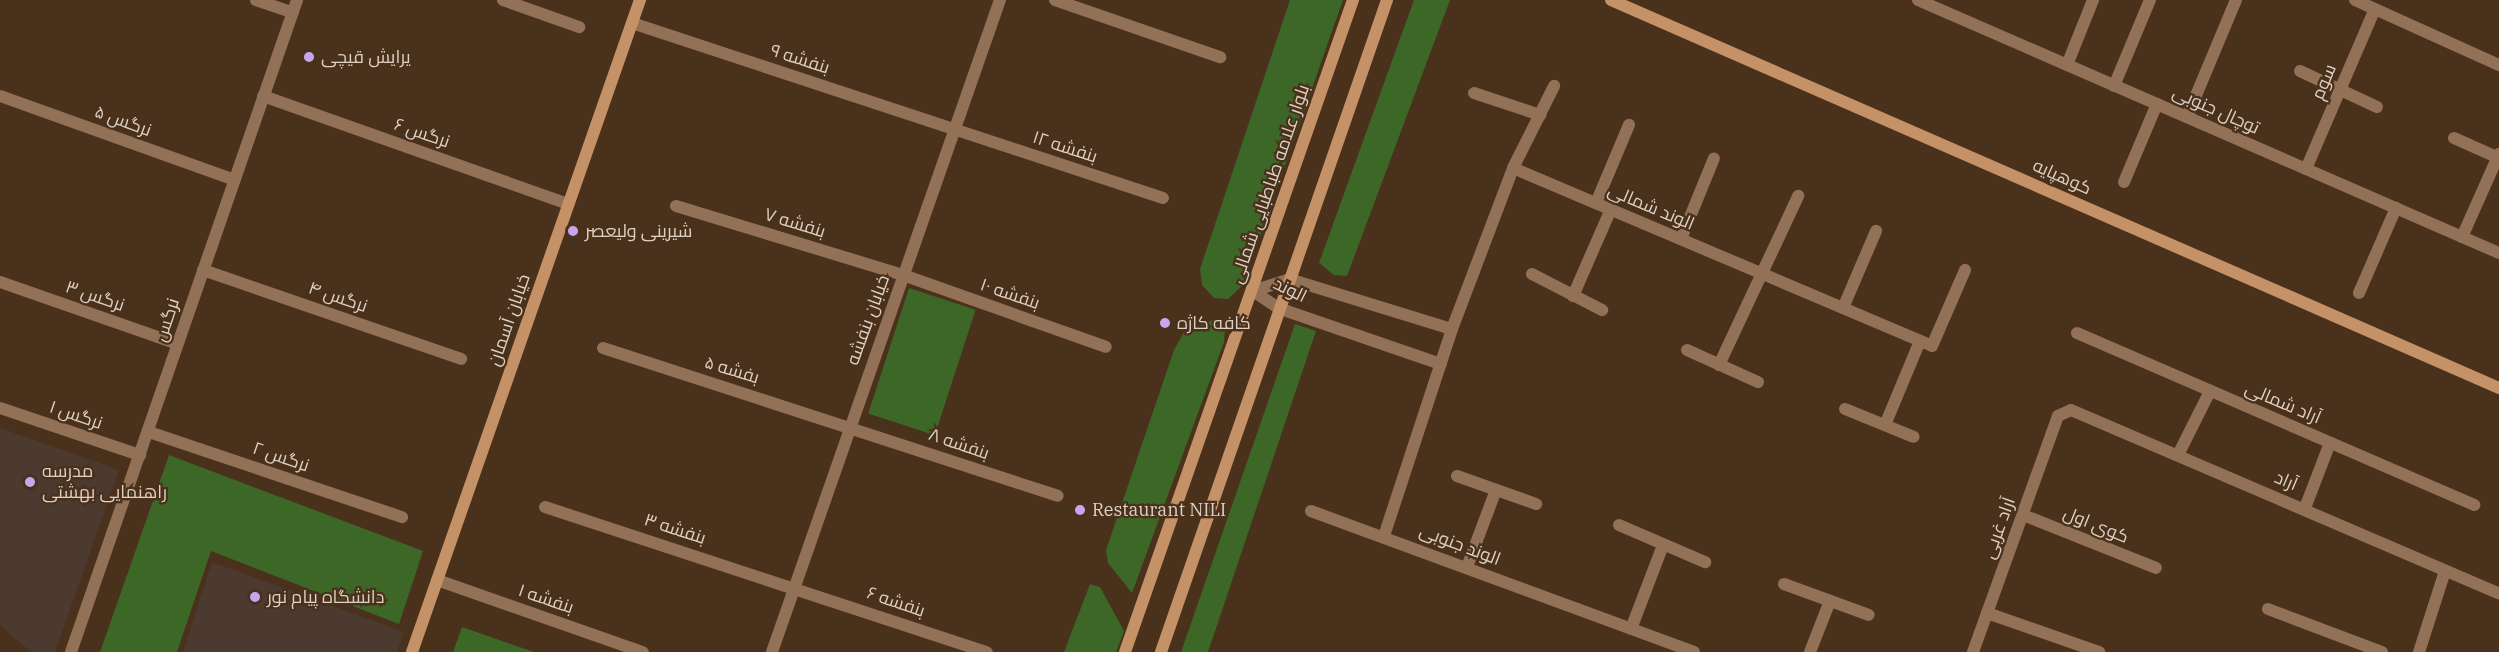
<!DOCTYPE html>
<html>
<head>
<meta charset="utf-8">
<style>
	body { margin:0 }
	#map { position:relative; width:2499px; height:652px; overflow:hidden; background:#49311c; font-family:"IBM Plex Serif",Cairo,serif }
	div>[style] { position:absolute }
	.education>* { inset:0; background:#4c3a31 }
	.green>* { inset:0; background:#3d6726; transform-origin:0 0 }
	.street>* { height:12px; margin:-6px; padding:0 6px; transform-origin:6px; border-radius:6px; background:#927157 }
	.secondary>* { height:12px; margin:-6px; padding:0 6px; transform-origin:6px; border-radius:6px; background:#c59166 }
	.dots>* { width:16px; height:16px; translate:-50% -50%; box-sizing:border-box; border:3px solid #49311c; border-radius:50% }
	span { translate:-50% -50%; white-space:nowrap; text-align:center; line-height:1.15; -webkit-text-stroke:4.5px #49311c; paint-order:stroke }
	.poi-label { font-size:18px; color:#dfd0c4 }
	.left { translate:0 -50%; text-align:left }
	.street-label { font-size:18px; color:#dfd0c4 }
</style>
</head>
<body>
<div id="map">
	<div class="education">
		<div style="clip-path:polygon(0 428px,119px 470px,55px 652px,31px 652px,0 625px)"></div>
		<div style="clip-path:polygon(212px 562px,404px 632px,397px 652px,183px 652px)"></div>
	</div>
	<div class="green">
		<div style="clip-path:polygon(1290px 0,1343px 0,1243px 285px,1228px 299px,1214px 298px,1202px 285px,1200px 269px)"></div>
		<div style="clip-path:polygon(1414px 0,1450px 0,1347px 276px,1334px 275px,1319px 263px)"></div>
		<div style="left:909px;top:288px;width:70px;height:132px;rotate:18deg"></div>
		<div style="clip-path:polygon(1213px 320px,1225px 329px,1224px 342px,1132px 593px,1108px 563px,1106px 550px,1174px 350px,1185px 330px)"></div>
		<div style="clip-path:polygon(1295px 324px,1316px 331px,1208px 652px,1181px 652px)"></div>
		<div style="clip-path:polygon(169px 455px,423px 551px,399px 624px,211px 551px,177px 652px,100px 652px)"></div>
		<div style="clip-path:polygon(1090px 584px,1100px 587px,1124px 631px,1116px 652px,1064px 652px)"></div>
		<div style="clip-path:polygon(462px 627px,534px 652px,453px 652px)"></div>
	</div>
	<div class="street">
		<div style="left:256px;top:0;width:39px;rotate:19deg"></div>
		<div style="left:503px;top:0;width:81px;rotate:19.6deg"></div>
		<div style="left:1055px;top:0;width:175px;rotate:19.1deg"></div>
		<div style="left:1918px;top:0;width:634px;rotate:23.53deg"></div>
		<div style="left:2355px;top:0;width:158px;rotate:24.3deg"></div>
		<div style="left:632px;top:23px;width:559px;rotate:18.24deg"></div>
		<div style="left:2067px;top:65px;width:70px;rotate:-68.2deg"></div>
		<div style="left:2300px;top:71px;width:85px;rotate:25.1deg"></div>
		<div style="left:2114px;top:86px;width:93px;rotate:-67.3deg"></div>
		<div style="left:1474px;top:93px;width:70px;rotate:18.4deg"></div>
		<div style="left:0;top:96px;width:249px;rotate:19.7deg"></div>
		<div style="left:263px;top:96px;width:324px;rotate:19.5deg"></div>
		<div style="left:2187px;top:117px;width:127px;rotate:-67.3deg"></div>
		<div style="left:2454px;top:138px;width:49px;rotate:24deg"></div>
		<div style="left:1513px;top:168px;width:455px;rotate:23deg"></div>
		<div style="left:1932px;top:346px;width:83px;rotate:-66.5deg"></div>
		<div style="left:2306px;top:169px;width:174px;rotate:-66.7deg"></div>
		<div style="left:2124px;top:182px;width:85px;rotate:-67.1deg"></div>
		<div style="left:1596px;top:203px;width:85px;rotate:-67.1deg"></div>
		<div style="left:676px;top:206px;width:237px;rotate:16.9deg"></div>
		<div style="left:903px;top:275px;width:215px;rotate:19.5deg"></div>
		<div style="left:2462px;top:237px;width:91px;rotate:-66deg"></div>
		<div style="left:1681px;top:239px;width:87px;rotate:-67.8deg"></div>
		<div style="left:203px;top:270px;width:273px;rotate:19deg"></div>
		<div style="left:1532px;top:274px;width:79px;rotate:27.2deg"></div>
		<div style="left:0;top:282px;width:188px;rotate:19.2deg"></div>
		<div style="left:1253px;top:291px;width:38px;rotate:-18deg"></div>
		<div style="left:1289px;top:279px;width:170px;rotate:17.1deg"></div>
		<div style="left:1253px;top:291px;width:30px;rotate:34deg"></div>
		<div style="left:1278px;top:308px;width:172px;rotate:19deg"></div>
		<div style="left:2359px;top:293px;width:93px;rotate:-66.5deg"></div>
		<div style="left:1573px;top:296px;width:95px;rotate:-66.4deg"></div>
		<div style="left:1843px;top:308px;width:84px;rotate:-66.8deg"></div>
		<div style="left:2077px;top:333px;width:433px;rotate:23.4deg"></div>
		<div style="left:603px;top:348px;width:478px;rotate:18deg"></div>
		<div style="left:1687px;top:350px;width:78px;rotate:24.3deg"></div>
		<div style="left:1719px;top:365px;width:187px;rotate:-64.9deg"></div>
		<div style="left:0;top:408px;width:148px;rotate:18.6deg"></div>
		<div style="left:1845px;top:409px;width:74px;rotate:22.1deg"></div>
		<div style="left:1885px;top:425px;width:91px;rotate:-67.4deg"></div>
		<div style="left:149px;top:432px;width:267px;rotate:18.6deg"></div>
		<div style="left:2178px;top:455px;width:72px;rotate:-63.4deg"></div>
		<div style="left:1457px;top:476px;width:84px;rotate:19.5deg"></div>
		<div style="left:545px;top:507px;width:465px;rotate:18.2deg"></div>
		<div style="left:2305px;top:508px;width:70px;rotate:-69deg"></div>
		<div style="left:1311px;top:511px;width:408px;rotate:20.2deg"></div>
		<div style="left:2023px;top:515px;width:143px;rotate:21.7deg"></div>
		<div style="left:1619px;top:525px;width:94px;rotate:23.3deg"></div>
		<div style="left:1384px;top:536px;width:218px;rotate:-71.8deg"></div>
		<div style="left:1452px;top:329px;width:172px;rotate:-69.2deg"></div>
		<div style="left:1513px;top:168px;width:92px;rotate:-63.4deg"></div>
		<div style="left:1467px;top:567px;width:82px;rotate:-69.4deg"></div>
		<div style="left:437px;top:580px;width:218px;rotate:19.3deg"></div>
		<div style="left:1784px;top:584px;width:90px;rotate:20deg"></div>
		<div style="left:2268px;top:609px;width:122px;rotate:20.7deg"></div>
		<div style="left:1987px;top:613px;width:119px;rotate:19.2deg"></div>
		<div style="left:1631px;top:629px;width:90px;rotate:-69.1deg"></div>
		<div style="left:71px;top:652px;width:690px;rotate:-70.88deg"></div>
		<div style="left:772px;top:652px;width:691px;rotate:-70.73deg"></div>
		<div style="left:1810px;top:652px;width:55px;rotate:-68.6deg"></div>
		<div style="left:1973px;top:652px;width:251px;rotate:-70.2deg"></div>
		<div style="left:2058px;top:416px;width:14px;rotate:-25deg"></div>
		<div style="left:2071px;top:410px;width:465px;rotate:23.2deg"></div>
		<div style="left:2419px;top:652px;width:85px;rotate:-72.2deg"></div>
	</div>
	<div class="secondary">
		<div style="left:1611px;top:0;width:969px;rotate:23.6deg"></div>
		<div style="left:412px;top:652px;width:691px;rotate:-70.73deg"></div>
		<div style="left:1125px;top:652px;width:691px;rotate:-70.73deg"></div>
		<div style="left:1161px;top:652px;width:690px;rotate:-70.88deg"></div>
	</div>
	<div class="dots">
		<div style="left:309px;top:57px;background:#c8a6ef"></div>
		<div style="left:573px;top:231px;background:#c8a6ef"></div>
		<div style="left:1165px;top:323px;background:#c8a6ef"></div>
		<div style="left:30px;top:482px;background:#c8a6ef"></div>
		<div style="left:1080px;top:510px;background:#c8a6ef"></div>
		<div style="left:255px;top:597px;background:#c8a6ef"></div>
	</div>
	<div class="poi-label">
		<span class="left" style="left:321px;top:57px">یرایش قیچی</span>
		<span class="left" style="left:585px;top:231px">شیرینی ولیعصر</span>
		<span class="left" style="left:1177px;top:323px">کافه کاژه</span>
		<span class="left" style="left:42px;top:482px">مدرسه<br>راهنمایی بهشتی</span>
		<span class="left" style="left:1092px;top:510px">Restaurant NILI</span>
		<span class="left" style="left:267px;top:597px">دانشگاه پیام نور</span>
	</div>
	<div class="street-label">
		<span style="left:800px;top:59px;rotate:18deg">بنفشه ۹</span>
		<span style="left:2324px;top:82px;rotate:-67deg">سوم</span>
		<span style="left:2216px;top:110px;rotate:24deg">توچال جنوبی</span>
		<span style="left:123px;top:121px;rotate:20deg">نرگس ۵</span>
		<span style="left:422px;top:133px;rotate:19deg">نرگس ۶</span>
		<span style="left:1065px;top:147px;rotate:18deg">بنفشه ۱۲</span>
		<span style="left:2062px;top:177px;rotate:24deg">کوهپایه</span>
		<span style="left:1270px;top:184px;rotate:-71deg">بلوار علامه طباطبایی شمالی</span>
		<span style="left:1651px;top:207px;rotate:23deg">الوند شمالی</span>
		<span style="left:795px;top:223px;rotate:17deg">بنفشه ۷</span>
		<span style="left:1290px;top:290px;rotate:26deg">الوند</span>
		<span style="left:1010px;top:294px;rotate:19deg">بنفشه ۱۰</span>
		<span style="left:95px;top:296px;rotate:19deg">نرگس ۳</span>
		<span style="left:338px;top:297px;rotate:19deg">نرگس ۴</span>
		<span style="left:167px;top:320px;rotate:-72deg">نرگس</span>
		<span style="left:509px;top:320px;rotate:-71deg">خیابان آسمان</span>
		<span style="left:868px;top:320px;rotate:-70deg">خیابان بنفشه</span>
		<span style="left:732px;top:370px;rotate:17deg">بفشه ۵</span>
		<span style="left:2283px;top:403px;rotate:23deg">آراد شمالی</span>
		<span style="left:76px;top:415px;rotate:19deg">نرگس ۱</span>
		<span style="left:959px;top:444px;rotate:19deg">بنفشه ۸</span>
		<span style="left:281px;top:457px;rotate:19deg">نرگس ۲</span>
		<span style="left:2286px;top:481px;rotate:23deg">آراد</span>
		<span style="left:2096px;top:525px;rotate:22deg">کوی اول</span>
		<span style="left:1999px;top:528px;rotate:-70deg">آراد غربی</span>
		<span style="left:675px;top:529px;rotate:18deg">بنفشه ۳</span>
		<span style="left:1460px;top:545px;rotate:21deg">الوند جنوبی</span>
		<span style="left:546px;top:599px;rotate:19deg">بنفشه ۱</span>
		<span style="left:896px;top:602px;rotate:19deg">بنفشه ۶</span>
	</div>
</div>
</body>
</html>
